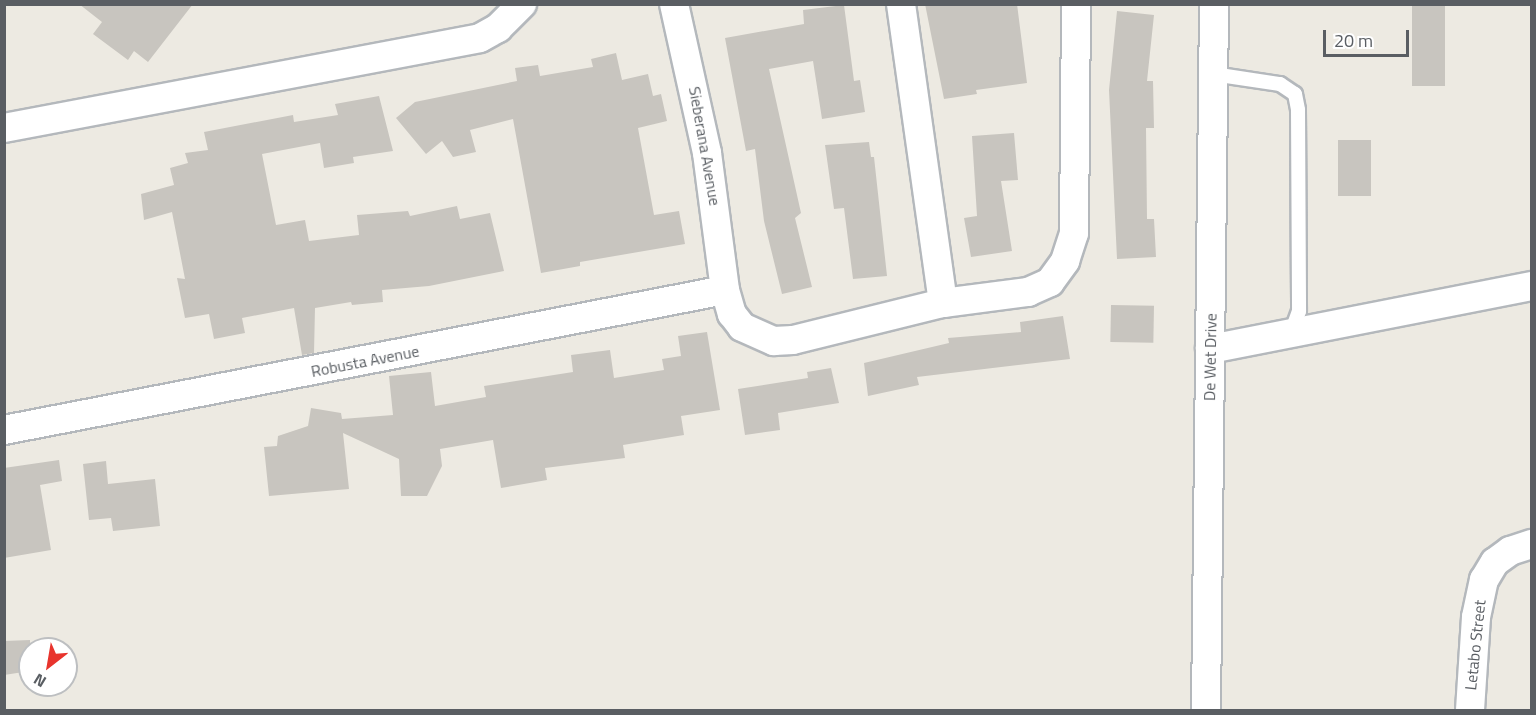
<!DOCTYPE html>
<html>
<head>
<meta charset="utf-8">
<style>
	body { margin:0 }
	#map { position:relative; width:1536px; height:715px; overflow:hidden; background:#edeae2; font-family:"Titillium Web",sans-serif }
	div>[style] { position:absolute }
	.building>* { inset:0; background:#c8c5bf; transform-origin:0 0 }
	.roads { filter:drop-shadow(2px 0 #b4b8bc) drop-shadow(-2px 0 #b4b8bc) drop-shadow(0 2px #b4b8bc) drop-shadow(0 -2px #b4b8bc) }
	.service>* { height:14px; margin:-7px; padding:0 7px; transform-origin:7px; border-radius:7px; background:#fff }
	.minor>* { height:28px; margin:-14px; padding:0 14px; transform-origin:14px; border-radius:14px; background:#fff }
	span { translate:-50% -50%; white-space:nowrap; text-align:center; line-height:1.15; -webkit-text-stroke:6px #fff; paint-order:stroke }
	.street-label { font-size:16px; color:#5a5e63 }
	.frame { position:absolute; inset:0; border:6px solid #5a5e63; pointer-events:none }
	.north { position:absolute; left:18px; top:637px; width:60px; height:60px; box-sizing:border-box; background:#fff; border:2px solid #bdbfc1; border-radius:50%; rotate:211deg; font-size:16px; font-weight:700; line-height:24px; text-align:center; color:#5a5e63 }
	.north::after { content:''; display:block; margin:auto; width:21px; height:27px; background:#e8342d; clip-path:polygon(50% 0,100% 100%,50% 72%,0 100%) }
	.scale { position:absolute; left:1323px; top:30px; width:86px; height:27px; box-sizing:border-box; border:3px solid #5a5e63; border-top:0; padding-left:8px; font-size:18px; line-height:21px; white-space:nowrap; color:#5a5e63; -webkit-text-stroke:4px #fff; paint-order:stroke }
</style>
</head>
<body>
<div id="map">
	<div class="building">
		<div style="clip-path:polygon(79px 4px,193px 4px,148px 62px,134px 51px,128px 60px,93px 34px,102px 22px)"></div>
		<div style="clip-path:polygon(925px 4px,1017px 4px,1027px 83px,976px 90px,977px 94px,944px 99px)"></div>
		<div style="left:1412px;top:4px;width:33px;height:82px"></div>
		<div style="clip-path:polygon(844px 5px,854px 81px,860px 80px,865px 112px,822px 119px,813px 61px,769px 69px,801px 213px,795px 218px,812px 287px,782px 294px,764px 221px,755px 149px,746px 151px,725px 38px,804px 24px,803px 10px)"></div>
		<div style="clip-path:polygon(1117px 11px,1154px 15px,1147px 81px,1153px 81px,1154px 128px,1146px 128px,1147px 219px,1154px 219px,1156px 257px,1117px 259px,1109px 90px)"></div>
		<div style="clip-path:polygon(616px 53px,622px 80px,648px 74px,653px 96px,661px 94px,667px 121px,638px 128px,654px 215px,679px 211px,685px 244px,580px 262px,580px 266px,541px 273px,513px 119px,470px 130px,476px 152px,453px 157px,442px 141px,426px 154px,396px 118px,415px 102px,517px 81px,515px 68px,538px 65px,540px 76px,593px 67px,591px 59px)"></div>
		<div style="clip-path:polygon(379px 96px,393px 151px,353px 157px,354px 163px,324px 168px,320px 143px,262px 154px,276px 225px,305px 220px,309px 241px,359px 235px,357px 215px,408px 211px,410px 216px,457px 206px,460px 219px,490px 213px,504px 271px,429px 286px,382px 290px,383px 302px,352px 305px,351px 302px,315px 308px,314px 353px,302px 355px,294px 308px,242px 318px,245px 333px,214px 339px,209px 314px,185px 318px,177px 278px,185px 279px,172px 212px,144px 220px,141px 194px,174px 185px,170px 168px,188px 163px,185px 153px,208px 150px,204px 132px,293px 115px,294px 122px,338px 115px,335px 104px)"></div>
		<div style="clip-path:polygon(1014px 133px,1018px 180px,1001px 181px,1012px 251px,971px 257px,964px 218px,977px 216px,972px 136px)"></div>
		<div style="left:1338px;top:140px;width:33px;height:56px"></div>
		<div style="clip-path:polygon(869px 142px,871px 157px,874px 157px,887px 276px,853px 279px,844px 208px,834px 209px,825px 145px)"></div>
		<div style="left:1111px;top:305px;width:43px;height:37px;rotate:1deg"></div>
		<div style="clip-path:polygon(1063px 316px,1070px 359px,917px 377px,919px 385px,868px 396px,864px 363px,949px 343px,948px 338px,1021px 332px,1020px 322px)"></div>
		<div style="clip-path:polygon(707px 332px,720px 410px,681px 416px,684px 435px,623px 445px,625px 458px,545px 468px,547px 480px,501px 488px,493px 440px,440px 449px,442px 466px,427px 496px,401px 496px,399px 459px,343px 433px,349px 489px,269px 496px,264px 447px,277px 446px,278px 436px,308px 426px,311px 408px,341px 413px,342px 419px,393px 415px,389px 376px,431px 372px,435px 406px,486px 397px,484px 386px,573px 372px,571px 355px,610px 350px,614px 378px,664px 370px,662px 359px,681px 356px,678px 336px)"></div>
		<div style="clip-path:polygon(831px 368px,839px 403px,778px 413px,780px 430px,745px 435px,738px 389px,808px 378px,807px 372px)"></div>
		<div style="clip-path:polygon(59px 460px,62px 481px,40px 485px,51px 550px,4px 558px,4px 468px)"></div>
		<div style="clip-path:polygon(106px 461px,108px 484px,155px 479px,160px 526px,113px 531px,111px 518px,89px 520px,83px 464px)"></div>
		<div style="clip-path:polygon(30px 640px,30px 671px,4px 675px,4px 641px)"></div>
	</div>
	<div class="roads">
		<div class="service">
			<div style="left:1213px;top:74px;width:68px;rotate:8.5deg"></div>
			<div style="left:1280px;top:84px;width:18px;rotate:34deg"></div>
			<div style="left:1295px;top:94px;width:16px;rotate:79deg"></div>
			<div style="left:1298px;top:110px;width:201px;rotate:89.7deg"></div>
			<div style="left:1299px;top:311px;width:15px;rotate:110deg"></div>
			<div style="left:1294px;top:325px;width:10px;rotate:135deg"></div>
		</div>
		<div class="minor">
			<div style="left:674px;top:4px;width:153px;rotate:77.5deg"></div>
			<div style="left:707px;top:153px;width:138px;rotate:82.5deg"></div>
			<div style="left:725px;top:290px;width:25px;rotate:74deg"></div>
			<div style="left:732px;top:314px;width:16px;rotate:52deg"></div>
			<div style="left:742px;top:327px;width:35px;rotate:24deg"></div>
			<div style="left:774px;top:341px;width:19px;rotate:-3deg"></div>
			<div style="left:793px;top:340px;width:154px;rotate:-13.9deg"></div>
			<div style="left:943px;top:303px;width:86px;rotate:-7.4deg"></div>
			<div style="left:1028px;top:292px;width:24px;rotate:-24deg"></div>
			<div style="left:1050px;top:282px;width:26px;rotate:-54deg"></div>
			<div style="left:1065px;top:261px;width:29px;rotate:-72deg"></div>
			<div style="left:1074px;top:233px;width:229px;rotate:-89.5deg"></div>
			<div style="left:901px;top:4px;width:302px;rotate:82deg"></div>
			<div style="left:4px;top:128px;width:484px;rotate:-10.7deg"></div>
			<div style="left:480px;top:38px;width:21px;rotate:-29deg"></div>
			<div style="left:498px;top:28px;width:34px;rotate:-45deg"></div>
			<div style="left:1210px;top:349px;width:328px;rotate:-11.1deg"></div>
			<div style="left:4px;top:430px;width:734px;rotate:-10.99deg"></div>
			<div style="left:1206px;top:710px;width:706px;rotate:-89.35deg"></div>
			<div style="left:1470px;top:710px;width:93px;rotate:-86.3deg"></div>
			<div style="left:1476px;top:617px;width:38px;rotate:-78deg"></div>
			<div style="left:1484px;top:580px;width:21px;rotate:-59deg"></div>
			<div style="left:1495px;top:562px;width:19px;rotate:-36deg"></div>
			<div style="left:1510px;top:551px;width:23px;rotate:-18deg"></div>
		</div>
	</div>
	<div class="street-label">
		<span style="left:705px;top:146px;rotate:80deg">Sieberana Avenue</span>
		<span style="left:1210px;top:357px;rotate:-89deg">De Wet Drive</span>
		<span style="left:365px;top:361px;rotate:-11deg">Robusta Avenue</span>
		<span style="left:1475px;top:645px;rotate:-84deg">Letabo Street</span>
	</div>
	<div class="frame"></div>
	<div class="north">N</div>
	<div class="scale">20 m</div>
</div>
</body>
</html>
